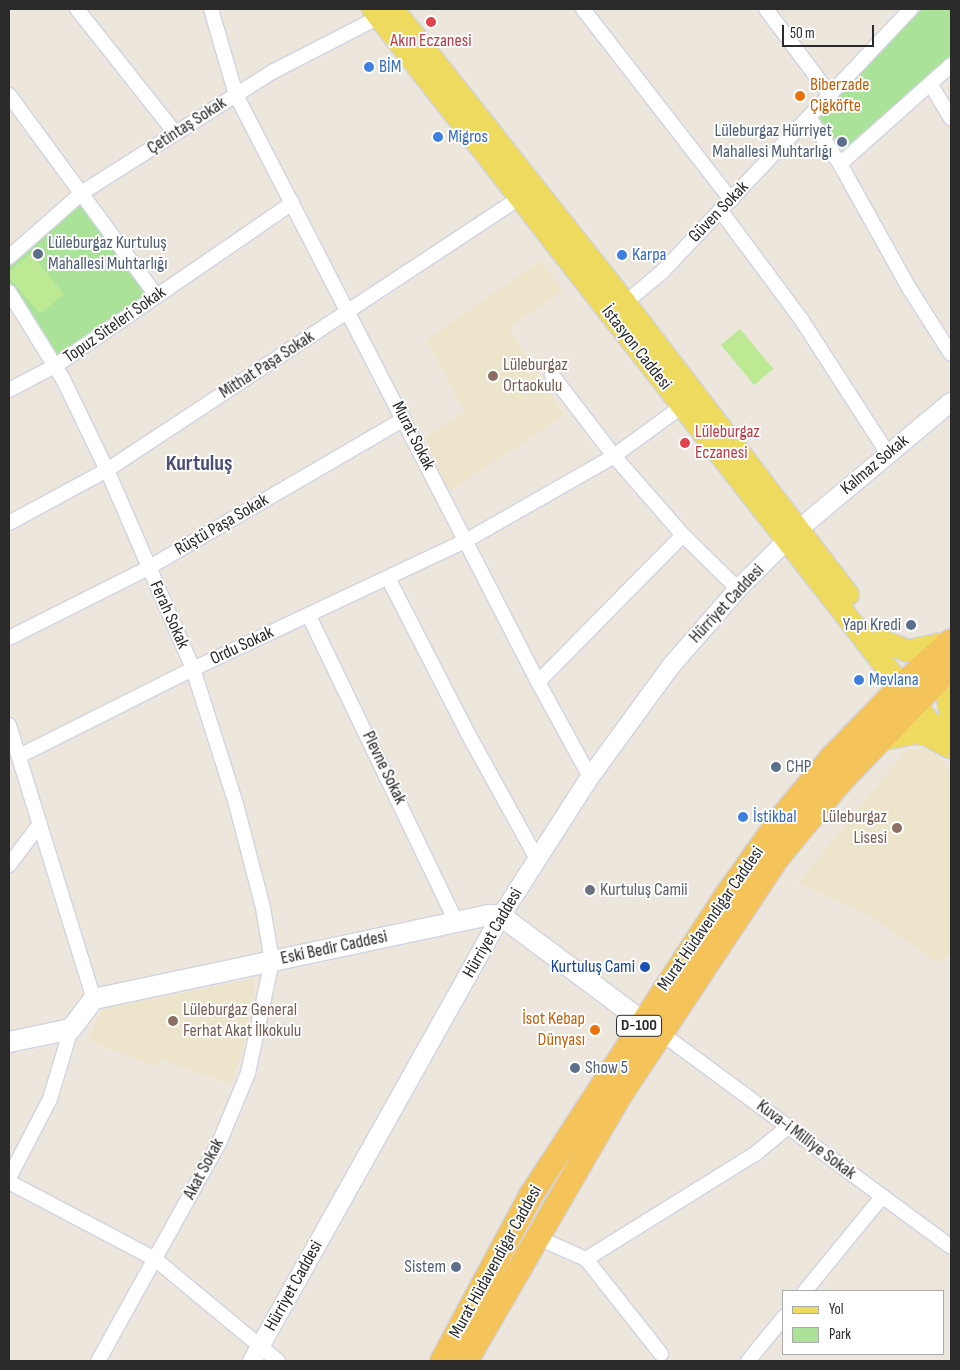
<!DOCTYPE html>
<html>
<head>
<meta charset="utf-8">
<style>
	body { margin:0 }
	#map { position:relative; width:960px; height:1370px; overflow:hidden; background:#ece6dc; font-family:"Sofia Sans Condensed",sans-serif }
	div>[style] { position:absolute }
	.education>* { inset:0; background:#ede5cb }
	.green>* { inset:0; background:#abe299 }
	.pitch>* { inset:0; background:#bde995; transform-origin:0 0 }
	.roads { filter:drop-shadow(1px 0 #d1d3e2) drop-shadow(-1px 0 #d1d3e2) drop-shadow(0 1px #d1d3e2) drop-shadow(0 -1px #d1d3e2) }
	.minor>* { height:14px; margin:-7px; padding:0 7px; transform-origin:7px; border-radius:7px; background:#fff }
	.tertiary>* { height:18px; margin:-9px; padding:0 9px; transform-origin:9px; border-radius:9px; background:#fff }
	.secondary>* { height:20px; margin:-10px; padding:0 10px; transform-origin:10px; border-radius:10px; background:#fff }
	.primary>* { height:22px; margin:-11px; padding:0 11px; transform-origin:11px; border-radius:11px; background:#eeda5f }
	.trunk>* { height:24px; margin:-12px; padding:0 12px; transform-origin:12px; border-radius:12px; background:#f4c45b }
	.dots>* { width:14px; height:14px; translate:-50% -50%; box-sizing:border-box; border:2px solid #fff; border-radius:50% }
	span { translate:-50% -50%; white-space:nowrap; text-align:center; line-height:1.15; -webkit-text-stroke:4px #fff; paint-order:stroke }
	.shield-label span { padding:1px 4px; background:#fff; border:1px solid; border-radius:4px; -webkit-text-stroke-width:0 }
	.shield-label { font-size:16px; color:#2a2a2a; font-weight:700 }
	.health-label { font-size:18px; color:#be3a42 }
	.left { translate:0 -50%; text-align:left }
	.shop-label { font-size:18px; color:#366cbe }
	.food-label { font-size:18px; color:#c56008 }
	.right { translate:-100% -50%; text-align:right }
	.street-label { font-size:18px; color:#2a2a2a }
	.service-label { font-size:18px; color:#4e5e75 }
	.education-label { font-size:18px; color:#785e54 }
	.worship-label { font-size:18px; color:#5b616d }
	.transit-label { font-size:18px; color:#164399 }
	.district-label { font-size:22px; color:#4b4f7a; font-weight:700 }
	.frame { position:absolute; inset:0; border:10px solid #2a2a2a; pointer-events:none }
	.legend { position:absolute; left:782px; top:1290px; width:162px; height:65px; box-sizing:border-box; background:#fff; border:1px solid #aaa; margin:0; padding:6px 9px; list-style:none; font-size:15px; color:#2a2a2a }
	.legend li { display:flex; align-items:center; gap:10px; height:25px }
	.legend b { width:25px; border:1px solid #aaa }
	.scale { position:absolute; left:782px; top:25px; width:92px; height:22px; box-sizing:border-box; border:2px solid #2a2a2a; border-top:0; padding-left:6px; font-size:15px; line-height:18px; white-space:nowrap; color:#2a2a2a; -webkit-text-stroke:4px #fff; paint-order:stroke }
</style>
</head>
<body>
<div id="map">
	<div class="education">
		<div style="clip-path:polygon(540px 261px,563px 290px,509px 328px,564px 415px,448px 492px,425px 437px,465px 412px,426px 340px)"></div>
		<div style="clip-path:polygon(931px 747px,951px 773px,951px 953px,939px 963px,868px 915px,798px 883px,906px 750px)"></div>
		<div style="clip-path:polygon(252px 979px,255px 985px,247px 1033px,231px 1084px,159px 1059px,156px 1067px,88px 1040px,102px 1009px)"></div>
	</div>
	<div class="green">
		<div style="clip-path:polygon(922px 9px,951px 9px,951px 55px,843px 150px,818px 117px)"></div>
		<div style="clip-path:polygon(83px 200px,150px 293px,58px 359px,9px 281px,9px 263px)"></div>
	</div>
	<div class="pitch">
		<div style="clip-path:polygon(31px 254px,64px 294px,40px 314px,9px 277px,9px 272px)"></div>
		<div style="left:740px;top:329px;width:52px;height:25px;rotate:50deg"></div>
	</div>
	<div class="roads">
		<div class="minor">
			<div style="left:77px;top:9px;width:159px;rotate:51.6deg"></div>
			<div style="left:211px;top:9px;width:90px;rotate:73.8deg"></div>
			<div style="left:236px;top:95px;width:660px;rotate:62.78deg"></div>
			<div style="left:538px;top:682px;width:108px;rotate:61.3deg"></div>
			<div style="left:583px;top:9px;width:242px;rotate:52.2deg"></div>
			<div style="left:766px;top:9px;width:107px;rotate:53.3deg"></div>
			<div style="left:931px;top:85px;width:39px;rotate:59deg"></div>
			<div style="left:9px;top:95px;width:248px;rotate:53.7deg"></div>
			<div style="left:809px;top:117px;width:56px;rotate:56.6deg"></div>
			<div style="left:840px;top:164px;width:142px;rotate:60.9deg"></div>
			<div style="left:909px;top:288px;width:78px;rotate:57.5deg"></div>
			<div style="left:840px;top:164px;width:149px;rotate:-41.7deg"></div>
			<div style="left:720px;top:210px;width:136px;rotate:53.4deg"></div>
			<div style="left:801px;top:319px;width:161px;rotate:57.2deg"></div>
			<div style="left:9px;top:257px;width:98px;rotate:-41.3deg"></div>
			<div style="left:83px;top:192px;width:226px;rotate:-32.4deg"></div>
			<div style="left:274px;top:71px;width:118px;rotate:-27.2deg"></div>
			<div style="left:9px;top:292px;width:102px;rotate:58.2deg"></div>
			<div style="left:63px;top:379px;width:101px;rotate:64.2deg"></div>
			<div style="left:107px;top:470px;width:217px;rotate:66.6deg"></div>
			<div style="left:193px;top:669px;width:142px;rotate:72.3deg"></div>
			<div style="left:236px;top:804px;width:107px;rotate:75.4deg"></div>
			<div style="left:263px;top:908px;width:54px;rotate:80.4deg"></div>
			<div style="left:272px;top:961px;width:115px;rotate:102.1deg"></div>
			<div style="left:248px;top:1073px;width:76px;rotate:112.5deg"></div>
			<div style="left:219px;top:1143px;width:249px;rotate:119deg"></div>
			<div style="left:625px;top:303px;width:50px;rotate:-40.1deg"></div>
			<div style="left:663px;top:271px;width:361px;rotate:-46.6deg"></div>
			<div style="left:552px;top:375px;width:102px;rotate:52.6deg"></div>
			<div style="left:614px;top:456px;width:105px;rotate:48.9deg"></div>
			<div style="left:683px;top:535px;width:77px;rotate:44.5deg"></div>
			<div style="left:9px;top:390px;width:52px;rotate:-27.6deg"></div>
			<div style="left:55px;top:366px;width:288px;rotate:-34.5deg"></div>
			<div style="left:9px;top:523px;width:111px;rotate:-28.4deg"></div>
			<div style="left:107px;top:470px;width:495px;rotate:-33.4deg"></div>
			<div style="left:388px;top:578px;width:173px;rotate:62.8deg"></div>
			<div style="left:467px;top:732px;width:145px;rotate:61.1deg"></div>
			<div style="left:309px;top:616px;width:339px;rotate:64.3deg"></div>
			<div style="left:9px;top:638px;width:156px;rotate:-26.7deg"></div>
			<div style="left:148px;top:568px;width:296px;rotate:-30.2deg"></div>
			<div style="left:538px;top:682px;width:206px;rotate:-45.4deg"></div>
			<div style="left:9px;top:725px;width:287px;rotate:72.8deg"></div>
			<div style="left:19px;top:756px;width:195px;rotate:-26.6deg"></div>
			<div style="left:193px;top:669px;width:303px;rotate:-25.2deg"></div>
			<div style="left:467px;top:540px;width:169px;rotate:-29.7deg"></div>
			<div style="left:614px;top:456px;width:83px;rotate:-36.2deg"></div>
			<div style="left:9px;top:865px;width:51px;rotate:-52.9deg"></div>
			<div style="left:661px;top:1033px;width:360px;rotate:36.4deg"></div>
			<div style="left:9px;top:1178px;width:89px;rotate:-62.6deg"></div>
			<div style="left:50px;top:1099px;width:73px;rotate:-73.3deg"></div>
			<div style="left:9px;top:1182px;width:165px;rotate:27.8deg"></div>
			<div style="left:155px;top:1259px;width:160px;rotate:39.7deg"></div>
			<div style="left:536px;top:1237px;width:55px;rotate:23.7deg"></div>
			<div style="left:586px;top:1259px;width:199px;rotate:-31.9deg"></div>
			<div style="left:755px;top:1154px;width:43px;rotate:-39.3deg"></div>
			<div style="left:586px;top:1259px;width:121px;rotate:51.7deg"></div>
			<div style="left:805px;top:1291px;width:122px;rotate:-50.7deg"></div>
			<div style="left:748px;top:1361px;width:57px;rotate:-50.7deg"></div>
		</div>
		<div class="tertiary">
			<div style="left:799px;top:529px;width:198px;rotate:-39.9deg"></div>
			<div style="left:252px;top:1361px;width:510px;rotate:-60.77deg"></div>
			<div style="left:501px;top:916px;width:165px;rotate:-57.4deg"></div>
			<div style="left:590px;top:777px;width:137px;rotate:-53.9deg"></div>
			<div style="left:671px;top:666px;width:102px;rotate:-49deg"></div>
			<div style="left:738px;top:589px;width:68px;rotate:-45deg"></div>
		</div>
		<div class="secondary">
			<div style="left:9px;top:1042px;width:63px;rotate:-11.8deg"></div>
			<div style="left:71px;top:1029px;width:38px;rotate:-53deg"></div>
			<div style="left:94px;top:999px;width:405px;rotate:-12deg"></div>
			<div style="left:490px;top:915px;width:11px;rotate:5deg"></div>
			<div style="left:501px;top:916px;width:176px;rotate:36.7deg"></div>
		</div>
		<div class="primary">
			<div style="left:373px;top:9px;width:859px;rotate:52.05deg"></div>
			<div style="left:393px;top:9px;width:375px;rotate:51.7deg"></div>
			<div style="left:625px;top:303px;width:367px;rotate:52.6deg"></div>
			<div style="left:882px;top:641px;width:28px;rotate:21deg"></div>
			<div style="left:908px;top:651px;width:44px;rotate:-11.8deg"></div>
			<div style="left:951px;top:678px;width:16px;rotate:104deg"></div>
			<div style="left:947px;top:694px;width:23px;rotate:80deg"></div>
			<div style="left:914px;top:703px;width:52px;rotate:50.5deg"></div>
			<div style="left:879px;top:740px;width:38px;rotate:-11deg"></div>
			<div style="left:916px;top:733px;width:11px;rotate:10deg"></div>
			<div style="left:927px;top:735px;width:26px;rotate:28deg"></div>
		</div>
		<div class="trunk">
			<div style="left:442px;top:1361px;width:188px;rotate:-61.8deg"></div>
			<div style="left:531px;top:1195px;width:361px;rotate:-56.9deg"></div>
			<div style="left:728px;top:893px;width:93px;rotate:-54.6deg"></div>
			<div style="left:782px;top:817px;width:78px;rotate:-50.2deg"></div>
			<div style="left:832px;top:757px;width:99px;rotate:-45.8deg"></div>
			<div style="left:901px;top:686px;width:67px;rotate:-42deg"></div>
			<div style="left:466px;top:1361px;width:305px;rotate:-59.9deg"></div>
			<div style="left:619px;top:1097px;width:288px;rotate:-56.5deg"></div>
			<div style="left:778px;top:857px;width:99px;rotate:-50.3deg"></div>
			<div style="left:841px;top:781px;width:158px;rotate:-46deg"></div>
		</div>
	</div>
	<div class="dots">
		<div style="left:431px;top:22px;background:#e0444e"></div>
		<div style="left:369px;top:67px;background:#3f7fe0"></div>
		<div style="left:800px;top:96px;background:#e8710a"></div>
		<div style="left:438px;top:137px;background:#3f7fe0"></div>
		<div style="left:842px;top:142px;background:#5c6f8a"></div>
		<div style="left:38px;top:254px;background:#5c6f8a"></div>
		<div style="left:622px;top:255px;background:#3f7fe0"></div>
		<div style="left:493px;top:376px;background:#8d6e63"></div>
		<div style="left:685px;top:443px;background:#e0444e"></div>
		<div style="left:911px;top:625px;background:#5c6f8a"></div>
		<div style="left:859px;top:680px;background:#3f7fe0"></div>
		<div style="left:776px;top:767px;background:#5c6f8a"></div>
		<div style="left:743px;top:817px;background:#3f7fe0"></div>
		<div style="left:897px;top:828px;background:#8d6e63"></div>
		<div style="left:590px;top:890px;background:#6b7280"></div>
		<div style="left:645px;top:967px;background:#1a4fb4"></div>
		<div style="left:173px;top:1021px;background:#8d6e63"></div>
		<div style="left:595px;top:1030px;background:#e8710a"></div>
		<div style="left:575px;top:1068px;background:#5c6f8a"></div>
		<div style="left:456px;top:1267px;background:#5c6f8a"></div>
	</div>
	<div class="shield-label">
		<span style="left:639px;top:1026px">D-100</span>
	</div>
	<div class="health-label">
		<span style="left:431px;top:41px">Akın Eczanesi</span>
		<span class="left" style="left:695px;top:443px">Lüleburgaz<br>Eczanesi</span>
	</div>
	<div class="shop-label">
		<span class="left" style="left:379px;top:67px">BİM</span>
		<span class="left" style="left:448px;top:137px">Migros</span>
		<span class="left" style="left:632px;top:255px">Karpa</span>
		<span class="left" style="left:869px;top:680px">Mevlana</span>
		<span class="left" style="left:753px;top:817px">İstikbal</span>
	</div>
	<div class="food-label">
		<span class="left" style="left:810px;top:96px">Biberzade<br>Çiğköfte</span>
		<span class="right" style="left:585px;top:1030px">İsot Kebap<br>Dünyası</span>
	</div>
	<div class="street-label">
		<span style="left:187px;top:126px;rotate:-33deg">Çetintaş Sokak</span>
		<span style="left:719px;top:212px;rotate:-46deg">Güven Sokak</span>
		<span style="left:115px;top:325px;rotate:-35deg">Topuz Siteleri Sokak</span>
		<span style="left:636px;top:348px;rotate:52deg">İstasyon Caddesi</span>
		<span style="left:267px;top:365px;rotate:-33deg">Mithat Paşa Sokak</span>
		<span style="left:413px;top:436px;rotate:63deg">Murat Sokak</span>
		<span style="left:875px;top:465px;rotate:-40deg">Kalmaz Sokak</span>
		<span style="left:222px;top:525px;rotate:-30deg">Rüştü Paşa Sokak</span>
		<span style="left:727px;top:604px;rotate:-47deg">Hürriyet Caddesi</span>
		<span style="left:169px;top:615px;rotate:66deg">Ferah Sokak</span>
		<span style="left:242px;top:646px;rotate:-25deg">Ordu Sokak</span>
		<span style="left:384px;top:768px;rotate:64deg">Plevne Sokak</span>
		<span style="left:711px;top:919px;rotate:-55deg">Murat Hüdavendigar Caddesi</span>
		<span style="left:493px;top:933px;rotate:-60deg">Hürriyet Caddesi</span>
		<span style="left:334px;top:948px;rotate:-12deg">Eski Bedir Caddesi</span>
		<span style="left:806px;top:1140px;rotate:37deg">Kuva-i Milliye Sokak</span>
		<span style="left:204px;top:1169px;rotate:-62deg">Akat Sokak</span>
		<span style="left:496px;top:1262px;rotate:-61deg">Murat Hüdavendigar Caddesi</span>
		<span style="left:294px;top:1286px;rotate:-61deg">Hürriyet Caddesi</span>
	</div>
	<div class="service-label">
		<span class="right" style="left:832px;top:142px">Lüleburgaz Hürriyet<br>Mahallesi Muhtarlığı</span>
		<span class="left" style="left:48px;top:254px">Lüleburgaz Kurtuluş<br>Mahallesi Muhtarlığı</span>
		<span class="right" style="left:901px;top:625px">Yapı Kredi</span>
		<span class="left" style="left:786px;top:767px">CHP</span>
		<span class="left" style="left:585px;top:1068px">Show 5</span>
		<span class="right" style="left:446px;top:1267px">Sistem</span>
	</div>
	<div class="education-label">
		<span class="left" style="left:503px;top:376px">Lüleburgaz<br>Ortaokulu</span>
		<span class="right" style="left:887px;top:828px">Lüleburgaz<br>Lisesi</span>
		<span class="left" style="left:183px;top:1021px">Lüleburgaz General<br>Ferhat Akat İlkokulu</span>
	</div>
	<div class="worship-label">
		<span class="left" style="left:600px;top:890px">Kurtuluş Camii</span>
	</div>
	<div class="transit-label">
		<span class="right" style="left:635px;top:967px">Kurtuluş Cami</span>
	</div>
	<div class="district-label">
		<span style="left:199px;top:464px">Kurtuluş</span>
	</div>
	<div class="frame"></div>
	<ul class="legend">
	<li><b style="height:6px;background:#eeda5f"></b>Yol</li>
	<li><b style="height:14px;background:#abe299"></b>Park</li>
	</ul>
	<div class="scale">50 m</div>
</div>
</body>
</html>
